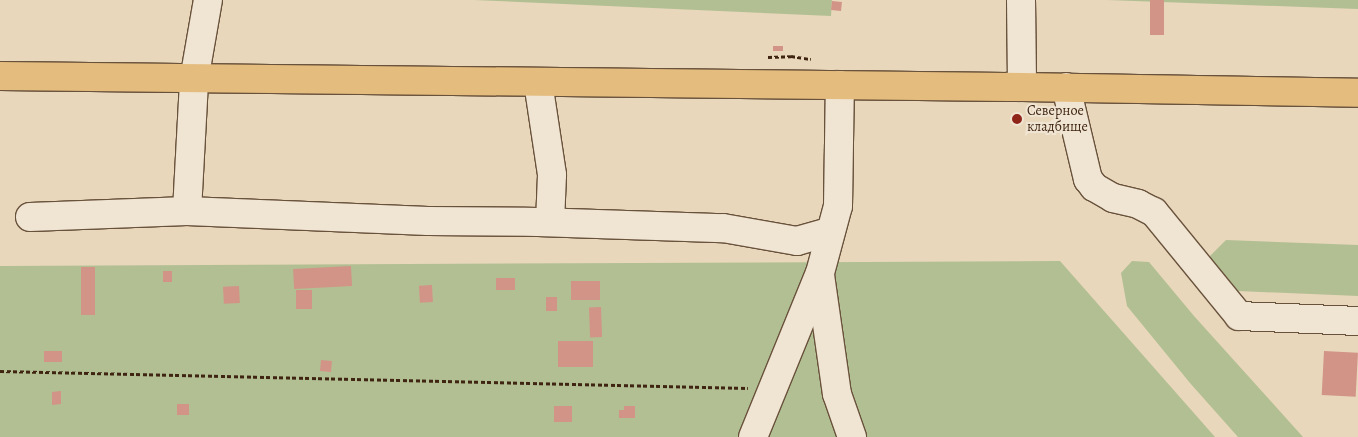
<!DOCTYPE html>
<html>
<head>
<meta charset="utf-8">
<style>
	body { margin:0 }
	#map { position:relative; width:1358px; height:437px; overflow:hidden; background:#e8d7bb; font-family:Alegreya,serif }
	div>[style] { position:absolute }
	.green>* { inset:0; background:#b2bf93 }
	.building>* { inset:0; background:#d29487; transform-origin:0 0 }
	.path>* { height:3px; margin-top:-1.5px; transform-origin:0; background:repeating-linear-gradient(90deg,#3f2511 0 4px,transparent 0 6.5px) }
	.roads { filter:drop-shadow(1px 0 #69523c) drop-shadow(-1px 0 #69523c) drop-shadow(0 1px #69523c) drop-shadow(0 -1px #69523c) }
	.minor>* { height:28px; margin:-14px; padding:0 14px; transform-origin:14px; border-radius:14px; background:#f0e5d3 }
	.major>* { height:28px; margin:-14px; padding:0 14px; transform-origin:14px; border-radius:14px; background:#e4bc7e }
	.dots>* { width:14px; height:14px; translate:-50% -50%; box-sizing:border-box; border:2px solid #f0e5d3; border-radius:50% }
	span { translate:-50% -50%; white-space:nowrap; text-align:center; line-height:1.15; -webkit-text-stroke:4px #f0e5d3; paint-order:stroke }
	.poi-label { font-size:14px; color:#3f2511 }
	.left { translate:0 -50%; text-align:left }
</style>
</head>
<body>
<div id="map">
	<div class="green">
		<div style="clip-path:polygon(474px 0,832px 0,831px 16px)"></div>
		<div style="clip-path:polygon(1107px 0,1358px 0,1358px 9px)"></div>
		<div style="clip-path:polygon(1226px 240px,1358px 245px,1358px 296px,1238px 291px,1207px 285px,1201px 265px)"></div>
		<div style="clip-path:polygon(1060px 261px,1215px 437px,0 437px,0 266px)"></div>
		<div style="clip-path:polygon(1132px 261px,1149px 262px,1194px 316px,1303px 437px,1238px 437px,1190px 383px,1127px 306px,1121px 273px)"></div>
	</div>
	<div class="building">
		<div style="left:1150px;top:0;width:14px;height:35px"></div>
		<div style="left:832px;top:1px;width:10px;height:9px;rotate:6deg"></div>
		<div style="left:773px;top:46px;width:10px;height:5px"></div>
		<div style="left:351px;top:266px;width:20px;height:58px;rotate:87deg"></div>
		<div style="left:81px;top:267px;width:14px;height:48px"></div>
		<div style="left:172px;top:271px;width:11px;height:9px;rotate:90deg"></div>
		<div style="left:496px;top:278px;width:19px;height:12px"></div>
		<div style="left:600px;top:281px;width:19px;height:29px;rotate:90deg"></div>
		<div style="left:432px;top:285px;width:17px;height:13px;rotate:87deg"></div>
		<div style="left:239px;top:286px;width:17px;height:16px;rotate:87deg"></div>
		<div style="left:296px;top:290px;width:16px;height:19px"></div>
		<div style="left:546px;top:297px;width:11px;height:14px"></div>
		<div style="left:601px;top:307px;width:30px;height:12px;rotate:88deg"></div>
		<div style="left:593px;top:341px;width:26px;height:35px;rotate:90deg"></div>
		<div style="left:62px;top:351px;width:11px;height:18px;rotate:90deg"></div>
		<div style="left:1324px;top:351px;width:34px;height:44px;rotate:3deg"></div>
		<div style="left:321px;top:360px;width:11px;height:11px;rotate:5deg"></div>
		<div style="clip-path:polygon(61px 391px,61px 404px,52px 405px,52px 392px)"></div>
		<div style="left:177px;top:404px;width:12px;height:11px"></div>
		<div style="left:554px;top:406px;width:18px;height:16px"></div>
		<div style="clip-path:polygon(624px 406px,635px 406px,635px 418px,619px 418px,619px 410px,624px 410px)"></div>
	</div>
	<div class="path">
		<div style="left:768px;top:57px;width:23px;rotate:-2deg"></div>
		<div style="left:791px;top:56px;width:20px;rotate:9deg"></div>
		<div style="left:0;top:371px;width:748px;rotate:1.3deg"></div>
	</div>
	<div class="roads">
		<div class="minor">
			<div style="left:1021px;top:0;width:87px;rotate:89.3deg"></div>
			<div style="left:538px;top:82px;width:94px;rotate:81.4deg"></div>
			<div style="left:552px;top:175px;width:47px;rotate:92.4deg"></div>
			<div style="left:1066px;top:87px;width:95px;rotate:76.6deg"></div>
			<div style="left:1088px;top:179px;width:10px;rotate:53deg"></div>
			<div style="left:1094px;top:187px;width:22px;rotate:30deg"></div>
			<div style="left:1113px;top:198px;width:26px;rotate:13deg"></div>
			<div style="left:1138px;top:204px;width:18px;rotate:27deg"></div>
			<div style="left:1154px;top:212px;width:134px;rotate:50.7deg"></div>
			<div style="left:1239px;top:316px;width:119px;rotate:2.4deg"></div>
			<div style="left:187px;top:211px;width:131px;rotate:-86.9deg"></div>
			<div style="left:194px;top:80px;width:81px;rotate:-80.1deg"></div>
			<div style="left:30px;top:217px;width:157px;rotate:-2.2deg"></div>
			<div style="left:187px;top:211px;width:241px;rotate:2.4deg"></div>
			<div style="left:428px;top:221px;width:110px;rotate:0.5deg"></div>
			<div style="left:538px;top:222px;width:185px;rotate:1.9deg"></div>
			<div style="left:723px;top:228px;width:75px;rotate:10deg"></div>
			<div style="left:797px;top:241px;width:35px;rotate:-16deg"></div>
			<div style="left:820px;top:275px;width:120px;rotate:81.9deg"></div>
			<div style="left:837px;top:394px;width:46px;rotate:70.8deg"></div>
			<div style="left:753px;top:437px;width:177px;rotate:-67.8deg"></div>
			<div style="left:820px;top:273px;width:69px;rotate:-75deg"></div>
			<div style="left:838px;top:206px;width:121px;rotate:-89.1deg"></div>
		</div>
		<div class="major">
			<div style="left:0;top:76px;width:1022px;rotate:0.62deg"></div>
			<div style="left:1022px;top:87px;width:336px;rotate:1deg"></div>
		</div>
	</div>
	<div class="dots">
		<div style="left:1017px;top:119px;background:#8f2418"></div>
	</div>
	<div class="poi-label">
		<span class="left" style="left:1027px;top:119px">Северное<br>кладбище</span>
	</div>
</div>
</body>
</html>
